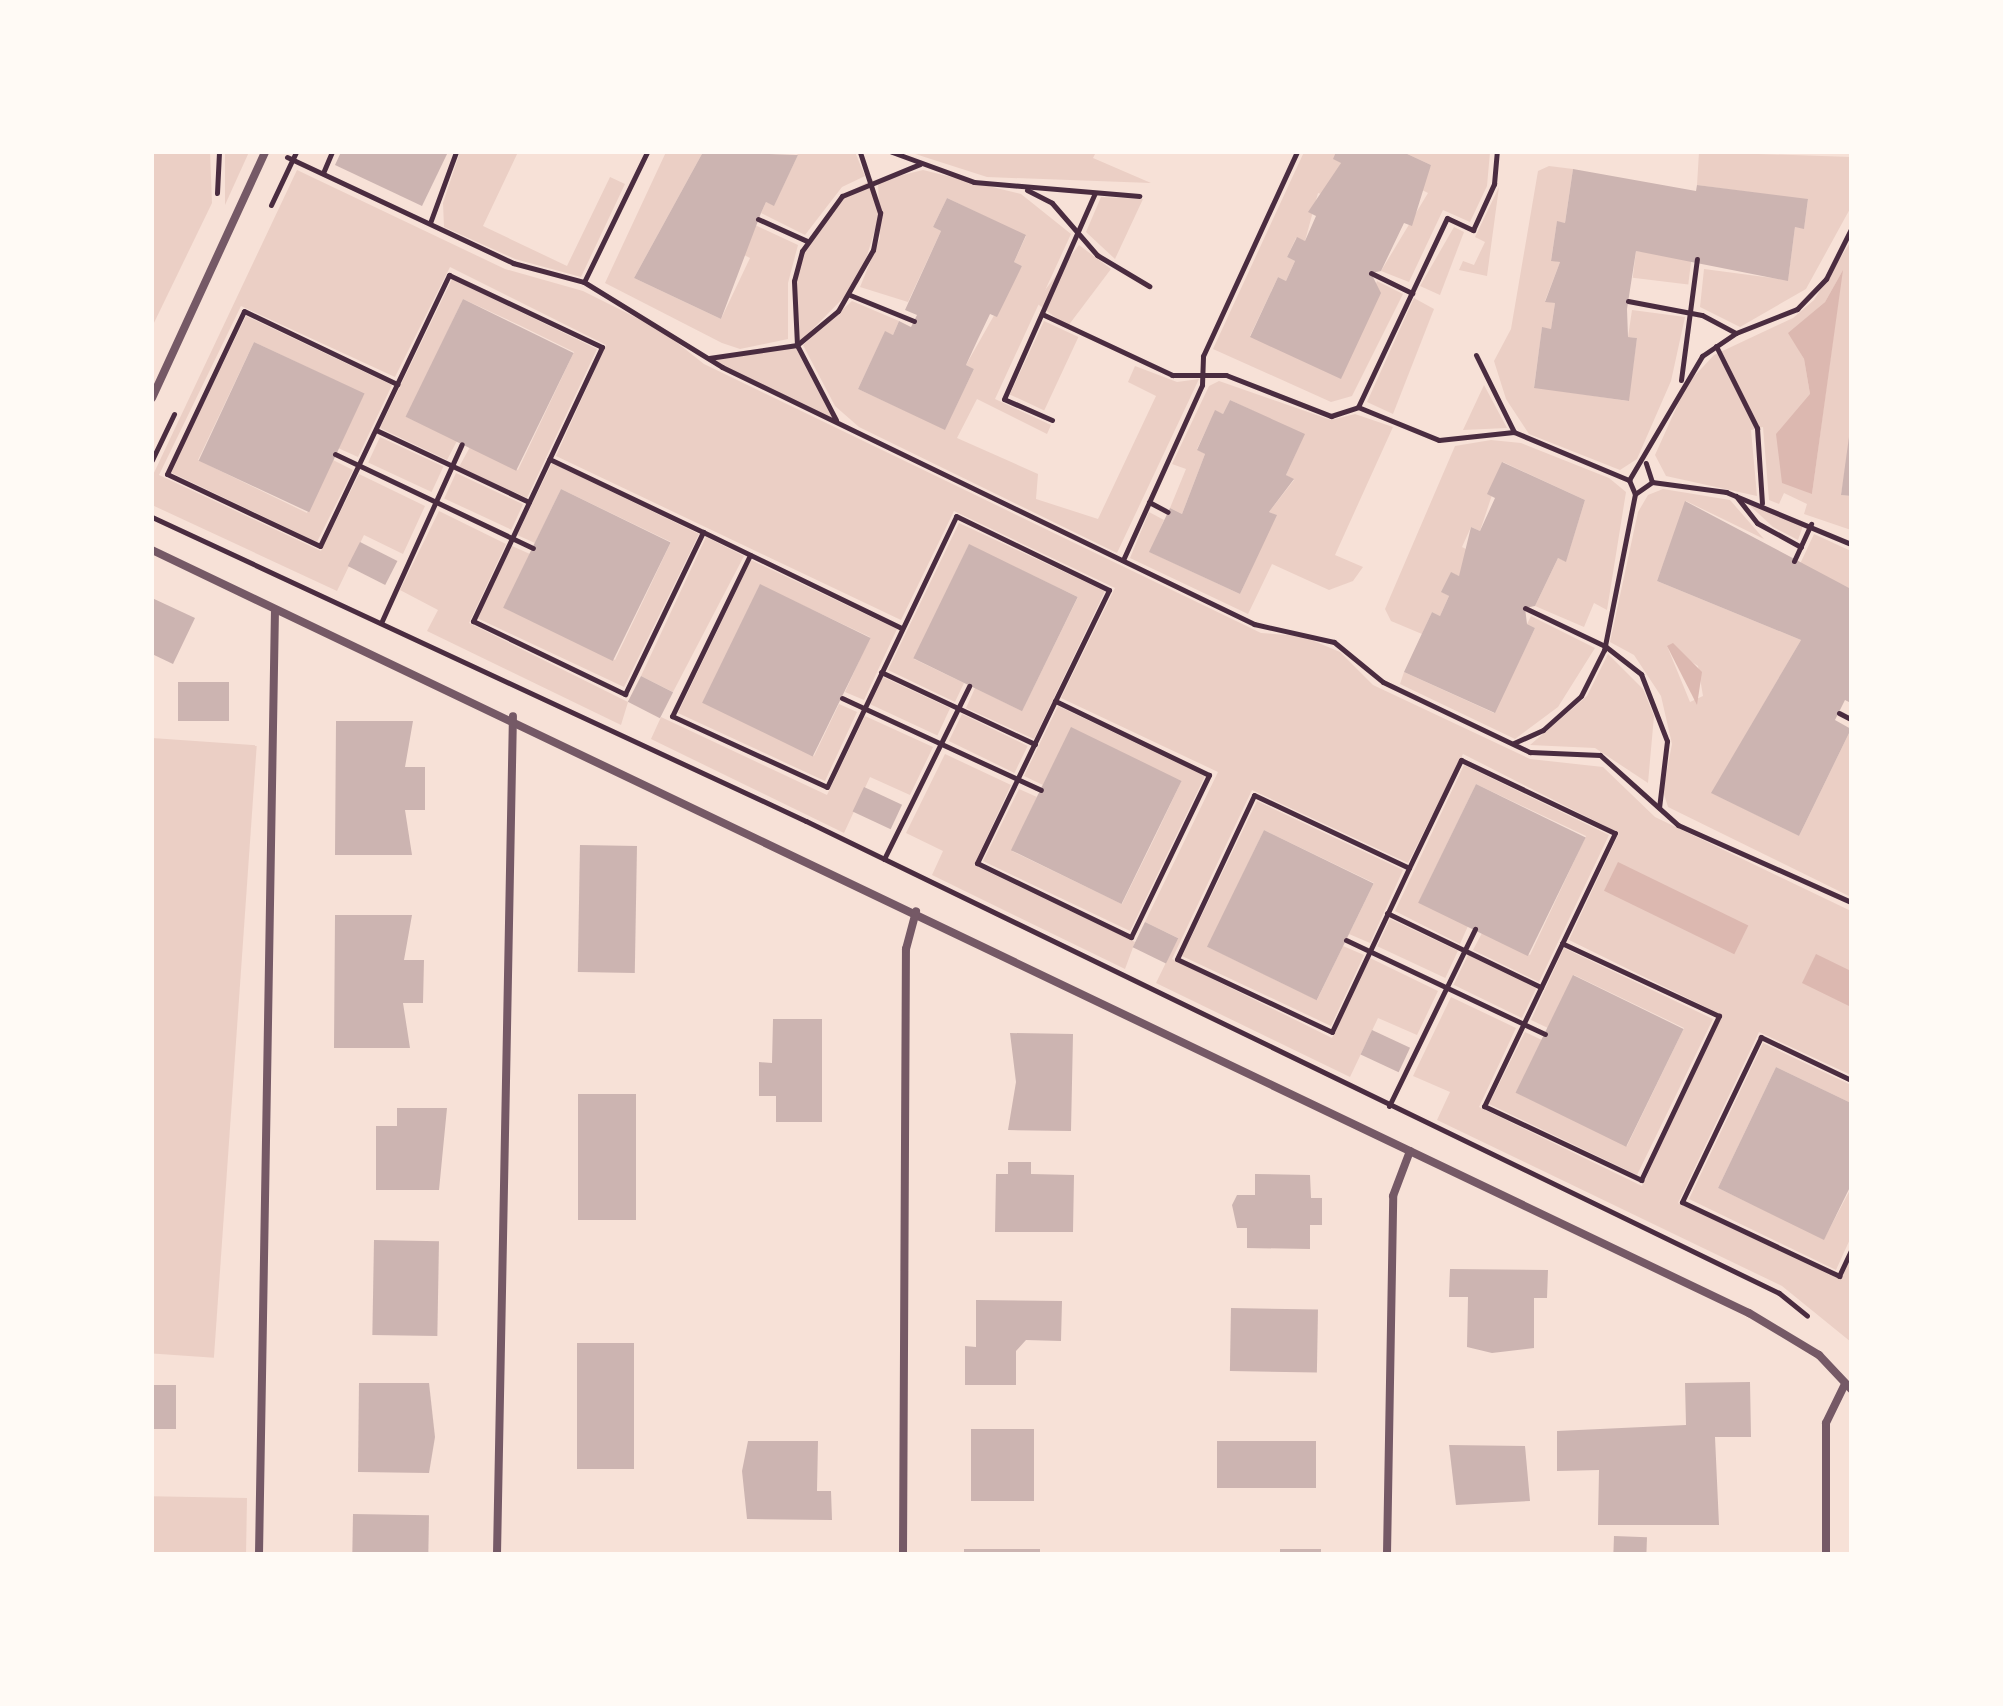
<!DOCTYPE html>
<html>
<head>
<meta charset="utf-8">
<style>
	body { margin:0 }
	#map { position:relative; width:2003px; height:1706px; overflow:hidden; background:#f7e1d7; font-family:"Source Sans 3",sans-serif }
	div>[style] { position:absolute }
	.green>* { inset:0; background:#ebcfc5; transform-origin:0 0 }
	.water>* { inset:0; background:#dcb8b0; transform-origin:0 0 }
	.building>* { inset:0; background:#ccb4b1; transform-origin:0 0 }
	.path>* { height:5px; margin:-2.5px; padding:0 2.5px; transform-origin:2.5px; border-radius:2.5px; background:#4a2c40 }
	.minor>* { height:8px; margin:-4px; padding:0 4px; transform-origin:4px; border-radius:4px; background:#755966 }
	span { translate:-50% -50%; white-space:nowrap; text-align:center; line-height:1.15; -webkit-text-stroke:8px #fffaf5; paint-order:stroke }
	.frame { position:absolute; inset:0; border:154px solid #fffaf5; pointer-events:none }
</style>
</head>
<body>
<div id="map">
	<div class="green">
		<div style="clip-path:polygon(152px 152px,210px 152px,212px 203px,152px 327px)"></div>
		<div style="clip-path:polygon(225px 152px,249px 152px,225px 205px)"></div>
		<div style="clip-path:polygon(460px 152px,518px 152px,483px 226px,567px 266px,610px 177px,625px 184px,581px 277px,515px 259px,444px 227px,443px 203px)"></div>
		<div style="clip-path:polygon(666px 152px,703px 152px,634px 278px,721px 319px,750px 258px,742px 254px,755px 225px,798px 245px,788px 283px,788px 339px,740px 349px,722px 343px,605px 283px)"></div>
		<div style="clip-path:polygon(793px 152px,855px 152px,865px 176px,842px 187px,805px 235px,761px 213px,766px 202px,774px 205px,798px 155px)"></div>
		<div style="clip-path:polygon(909px 152px,1096px 152px,1093px 158px,1151px 183px,987px 177px)"></div>
		<div style="clip-path:polygon(1304px 152px,1336px 152px,1341px 163px,1325px 195px,1318px 193px,1305px 241px,1296px 238px,1287px 257px,1295px 261px,1286px 281px,1278px 277px,1250px 336px,1341px 378px,1377px 281px,1403px 294px,1352px 396px,1331px 402px,1213px 349px)"></div>
		<div style="clip-path:polygon(1403px 152px,1490px 152px,1487px 186px,1470px 222px,1443px 210px,1409px 282px,1381px 271px,1428px 193px,1420px 189px,1431px 165px)"></div>
		<div style="clip-path:polygon(1699px 152px,1851px 157px,1851px 207px,1806px 289px,1740px 327px,1700px 307px,1704px 269px,1788px 280px,1795px 227px,1804px 228px,1808px 200px,1697px 185px)"></div>
		<div style="clip-path:polygon(1549px 166px,1573px 169px,1565px 223px,1557px 222px,1551px 260px,1560px 262px,1545px 301px,1555px 303px,1551px 329px,1542px 328px,1534px 387px,1628px 401px,1637px 338px,1628px 337px,1632px 310px,1685px 317px,1671px 381px,1637px 459px,1620px 470px,1529px 434px,1506px 399px,1494px 361px,1511px 329px,1538px 171px)"></div>
		<div style="clip-path:polygon(297px 170px,505px 269px,583px 291px,661px 330px,704px 364px,1261px 633px,1302px 636px,1340px 652px,1373px 685px,1530px 759px,1603px 767px,1655px 817px,1851px 911px,1851px 1075px,1759px 1032px,1678px 1203px,1839px 1279px,1851px 1253px,1851px 1342px,1782px 1286px,1437px 1120px,1450px 1092px,1413px 1076px,1451px 997px,1516px 1028px,1479px 1107px,1642px 1186px,1722px 1015px,1569px 940px,1619px 833px,1463px 754px,1408px 863px,1252px 790px,1172px 959px,1332px 1038px,1370px 958px,1438px 991px,1417px 1035px,1378px 1018px,1350px 1077px,1156px 983px,1178px 938px,1145px 922px,1218px 772px,1061px 698px,1115px 588px,954px 511px,901px 620px,556px 456px,606px 345px,450px 267px,395px 377px,241px 306px,159px 475px,321px 551px,359px 474px,425px 506px,403px 554px,364px 535px,337px 591px,152px 505px,152px 477px)"></div>
		<div style="clip-path:polygon(923px 170px,1021px 194px,1071px 234px,995px 399px,1051px 425px,1047px 434px,977px 399px,957px 438px,1038px 474px,1036px 499px,1098px 519px,1156px 396px,1128px 382px,1135px 366px,1177px 382px,1199px 379px,1117px 553px,859px 427px,835px 406px,803px 345px,852px 301px,899px 321px,893px 335px,885px 332px,858px 389px,945px 429px,974px 369px,966px 365px,1022px 266px,1014px 262px,1026px 236px,947px 198px,933px 227px,941px 231px,908px 302px,860px 287px,880px 238px,878px 181px)"></div>
		<div style="clip-path:polygon(873px 179px,880px 213px,859px 282px,797px 345px,836px 421px,707px 358px,796px 344px,794px 281px,802px 251px,842px 196px)"></div>
		<div style="clip-path:polygon(1499px 187px,1487px 276px,1459px 270px,1463px 261px,1474px 265px,1485px 242px,1475px 237px)"></div>
		<div style="clip-path:polygon(1101px 197px,1143px 199px,1115px 259px,1086px 232px)"></div>
		<div style="clip-path:polygon(1454px 227px,1464px 232px,1440px 295px,1420px 286px)"></div>
		<div style="clip-path:polygon(evenodd,1851px 241px,1851px 435px,1841px 495px,1851px 496px,1851px 530px,1804px 514px,1807px 504px,1784px 493px,1779px 504px,1769px 500px,1763px 427px,1751px 430px,1757px 496px,1666px 476px,1655px 455px,1687px 384px,1714px 355px,1793px 318px,1814px 300px,1851px 241px,1842px 272px,1812px 494px,1810px 394px,1804px 359px,1789px 333px,1825px 302px,1842px 272px)"></div>
		<div style="left:1079px;top:245px;width:40px;height:72px;rotate:37deg"></div>
		<div style="left:1636px;top:251px;width:56px;height:27px;rotate:7deg"></div>
		<div style="clip-path:polygon(452px 279px,597px 349px,527px 498px,459px 467px,470px 447px,518px 470px,574px 352px,519px 325px,463px 299px,407px 417px,457px 441px,447px 460px,380px 428px)"></div>
		<div style="clip-path:polygon(1414px 298px,1434px 309px,1393px 414px,1367px 402px)"></div>
		<div style="clip-path:polygon(246px 316px,392px 385px,358px 457px,338px 448px,364px 394px,254px 342px,198px 460px,307px 513px,333px 460px,353px 470px,317px 542px,170px 472px)"></div>
		<div style="left:1044px;top:321px;width:38px;height:81px;rotate:25deg"></div>
		<div style="clip-path:polygon(1219px 381px,1331px 420px,1355px 414px,1393px 427px,1335px 555px,1363px 567px,1353px 581px,1329px 590px,1272px 564px,1248px 614px,1130px 558px,1149px 512px,1164px 520px,1150px 552px,1240px 594px,1276px 515px,1269px 512px,1294px 480px,1286px 475px,1304px 435px,1230px 400px,1223px 414px,1215px 411px,1197px 449px,1205px 454px,1182px 514px,1170px 508px,1186px 469px,1172px 464px,1209px 386px)"></div>
		<div style="clip-path:polygon(1484px 385px,1507px 428px,1463px 430px)"></div>
		<div style="left:380px;top:437px;width:70px;height:28px;rotate:25deg"></div>
		<div style="clip-path:polygon(1491px 440px,1521px 443px,1609px 478px,1626px 492px,1607px 610px,1594px 603px,1584px 627px,1535px 606px,1558px 558px,1566px 561px,1585px 500px,1503px 462px,1480px 531px,1471px 527px,1462px 547px,1470px 551px,1459px 576px,1451px 573px,1442px 592px,1449px 596px,1440px 616px,1432px 612px,1422px 634px,1391px 621px,1385px 609px,1455px 446px)"></div>
		<div style="clip-path:polygon(552px 463px,699px 534px,624px 687px,477px 618px,512px 546px,530px 554px,505px 608px,615px 660px,671px 542px,561px 489px,535px 543px,517px 535px)"></div>
		<div style="left:456px;top:473px;width:74px;height:28px;rotate:25deg"></div>
		<div style="clip-path:polygon(evenodd,1663px 489px,1730px 500px,1764px 539px,1686px 501px,1657px 581px,1801px 640px,1712px 793px,1799px 836px,1851px 729px,1851px 897px,1668px 807px,1663px 791px,1672px 744px,1661px 696px,1634px 655px,1610px 642px,1638px 512px,1648px 495px,1663px 489px,1667px 646px,1698px 666px,1703px 696px,1690px 702px,1667px 646px)"></div>
		<div style="clip-path:polygon(1747px 503px,1803px 526px,1798px 540px,1773px 527px)"></div>
		<div style="clip-path:polygon(439px 511px,506px 544px,469px 623px,628px 702px,621px 725px,427px 631px,438px 610px,400px 590px)"></div>
		<div style="clip-path:polygon(959px 523px,1105px 591px,1034px 739px,966px 708px,975px 688px,1022px 711px,1078px 597px,969px 545px,914px 659px,964px 683px,955px 702px,888px 670px)"></div>
		<div style="clip-path:polygon(1814px 534px,1851px 551px,1851px 589px,1800px 564px)"></div>
		<div style="clip-path:polygon(706px 537px,744px 556px,673px 692px,641px 676px)"></div>
		<div style="clip-path:polygon(751px 560px,897px 629px,864px 700px,845px 692px,870px 637px,760px 585px,704px 702px,814px 756px,839px 704px,857px 712px,825px 781px,678px 713px)"></div>
		<div style="clip-path:polygon(1531px 616px,1595px 648px,1558px 707px,1515px 739px,1400px 684px,1404px 672px,1494px 713px,1535px 628px,1527px 624px)"></div>
		<div style="clip-path:polygon(1608px 654px,1643px 689px,1654px 716px,1648px 783px,1595px 748px,1530px 745px,1587px 696px)"></div>
		<div style="left:883px;top:677px;width:74px;height:30px;rotate:25deg"></div>
		<div style="clip-path:polygon(1058px 706px,1205px 776px,1130px 931px,983px 861px,1019px 789px,1037px 797px,1012px 851px,1122px 904px,1154px 839px,1181px 782px,1072px 728px,1043px 785px,1024px 776px)"></div>
		<div style="left:962px;top:714px;width:73px;height:30px;rotate:26deg"></div>
		<div style="clip-path:polygon(865px 716px,933px 747px,910px 795px,870px 777px,844px 833px,651px 739px,661px 717px,827px 795px)"></div>
		<div style="left:152px;top:738px;width:105px;height:614px;rotate:4deg"></div>
		<div style="clip-path:polygon(945px 754px,1011px 785px,974px 865px,1135px 942px,1125px 969px,932px 875px,943px 851px,906px 833px)"></div>
		<div style="clip-path:polygon(1464px 765px,1609px 835px,1539px 982px,1473px 950px,1482px 933px,1530px 955px,1586px 836px,1476px 784px,1419px 902px,1468px 926px,1460px 944px,1395px 911px)"></div>
		<div style="clip-path:polygon(1257px 801px,1403px 870px,1370px 943px,1349px 934px,1374px 883px,1264px 830px,1208px 947px,1317px 1000px,1343px 946px,1364px 955px,1331px 1026px,1182px 956px)"></div>
		<div style="left:1390px;top:919px;width:75px;height:30px;rotate:25deg"></div>
		<div style="clip-path:polygon(1564px 948px,1713px 1019px,1637px 1175px,1489px 1104px,1525px 1032px,1542px 1040px,1517px 1093px,1627px 1146px,1684px 1028px,1574px 975px,1548px 1028px,1531px 1020px)"></div>
		<div style="left:1468px;top:955px;width:76px;height:33px;rotate:26deg"></div>
		<div style="clip-path:polygon(1763px 1043px,1851px 1085px,1851px 1103px,1776px 1067px,1718px 1188px,1824px 1239px,1851px 1188px,1851px 1237px,1836px 1270px,1689px 1199px)"></div>
		<div style="left:247px;top:1498px;width:56px;height:95px;rotate:91deg"></div>
	</div>
	<div class="water">
		<div style="clip-path:polygon(1843px 270px,1812px 494px,1782px 483px,1776px 434px,1810px 394px,1804px 359px,1788px 333px,1825px 302px)"></div>
		<div style="clip-path:polygon(1673px 643px,1702px 672px,1697px 705px,1667px 646px)"></div>
		<div style="left:1618px;top:862px;width:145px;height:32px;rotate:26deg"></div>
		<div style="clip-path:polygon(1816px 954px,1851px 971px,1851px 1007px,1802px 983px)"></div>
	</div>
	<div class="building">
		<div style="clip-path:polygon(341px 152px,448px 152px,422px 206px,335px 165px)"></div>
		<div style="clip-path:polygon(703px 152px,798px 155px,774px 206px,766px 202px,761px 213px,721px 319px,634px 278px)"></div>
		<div style="clip-path:polygon(1336px 152px,1403px 152px,1431px 165px,1412px 226px,1404px 223px,1381px 271px,1371px 273px,1381px 293px,1341px 379px,1250px 337px,1278px 277px,1286px 281px,1295px 261px,1287px 257px,1297px 237px,1305px 241px,1316px 216px,1308px 212px,1341px 163px,1333px 159px)"></div>
		<div style="clip-path:polygon(1573px 169px,1696px 191px,1697px 185px,1808px 199px,1804px 229px,1795px 227px,1788px 281px,1636px 251px,1627px 309px,1628px 337px,1637px 338px,1629px 401px,1534px 388px,1542px 327px,1551px 329px,1555px 303px,1545px 302px,1560px 262px,1551px 261px,1557px 221px,1565px 223px)"></div>
		<div style="clip-path:polygon(947px 198px,1026px 235px,1014px 262px,1022px 266px,997px 317px,990px 314px,978px 339px,966px 365px,974px 369px,945px 430px,858px 389px,885px 331px,893px 335px,899px 321px,911px 327px,917px 315px,905px 310px,941px 231px,933px 227px)"></div>
		<div style="left:463px;top:299px;width:123px;height:131px;rotate:26deg"></div>
		<div style="left:254px;top:342px;width:122px;height:131px;rotate:25deg"></div>
		<div style="clip-path:polygon(1230px 400px,1305px 434px,1286px 475px,1294px 479px,1269px 512px,1277px 515px,1240px 594px,1149px 552px,1170px 508px,1182px 514px,1205px 454px,1197px 450px,1215px 410px,1223px 414px)"></div>
		<div style="clip-path:polygon(1849px 437px,1851px 437px,1851px 496px,1841px 495px)"></div>
		<div style="clip-path:polygon(1502px 462px,1585px 500px,1566px 562px,1558px 558px,1535px 606px,1525px 608px,1527px 624px,1535px 628px,1495px 713px,1404px 672px,1432px 612px,1440px 616px,1449px 596px,1441px 592px,1451px 572px,1459px 576px,1471px 527px,1480px 531px,1495px 498px,1487px 494px)"></div>
		<div style="left:561px;top:489px;width:122px;height:132px;rotate:26deg"></div>
		<div style="clip-path:polygon(1685px 501px,1851px 589px,1851px 703px,1845px 700px,1835px 720px,1851px 729px,1799px 836px,1711px 793px,1801px 640px,1657px 581px)"></div>
		<div style="left:360px;top:542px;width:42px;height:27px;rotate:27deg"></div>
		<div style="left:969px;top:544px;width:121px;height:127px;rotate:26deg"></div>
		<div style="left:760px;top:584px;width:123px;height:132px;rotate:26deg"></div>
		<div style="clip-path:polygon(152px 598px,195px 618px,173px 664px,152px 654px)"></div>
		<div style="left:641px;top:676px;width:36px;height:29px;rotate:27deg"></div>
		<div style="left:178px;top:682px;width:51px;height:39px"></div>
		<div style="clip-path:polygon(336px 721px,413px 721px,405px 767px,425px 767px,425px 810px,405px 810px,412px 855px,335px 855px)"></div>
		<div style="left:1071px;top:727px;width:123px;height:137px;rotate:26deg"></div>
		<div style="left:1476px;top:784px;width:122px;height:132px;rotate:26deg"></div>
		<div style="left:864px;top:787px;width:42px;height:27px;rotate:25deg"></div>
		<div style="left:1264px;top:830px;width:122px;height:130px;rotate:26deg"></div>
		<div style="left:580px;top:845px;width:57px;height:127px;rotate:1deg"></div>
		<div style="clip-path:polygon(335px 915px,412px 915px,404px 960px,424px 960px,423px 1003px,403px 1003px,410px 1048px,334px 1048px)"></div>
		<div style="left:1145px;top:922px;width:37px;height:28px;rotate:26deg"></div>
		<div style="left:1573px;top:975px;width:123px;height:131px;rotate:26deg"></div>
		<div style="clip-path:polygon(773px 1019px,822px 1019px,822px 1122px,776px 1122px,776px 1096px,759px 1096px,759px 1062px,772px 1063px)"></div>
		<div style="left:1372px;top:1030px;width:42px;height:27px;rotate:25deg"></div>
		<div style="clip-path:polygon(1010px 1033px,1073px 1034px,1071px 1131px,1008px 1130px,1016px 1082px)"></div>
		<div style="clip-path:polygon(1776px 1067px,1851px 1103px,1851px 1185px,1824px 1240px,1718px 1188px)"></div>
		<div style="left:578px;top:1094px;width:58px;height:126px"></div>
		<div style="clip-path:polygon(397px 1108px,447px 1108px,439px 1190px,376px 1190px,376px 1126px,397px 1126px)"></div>
		<div style="clip-path:polygon(1008px 1162px,1031px 1162px,1031px 1174px,1074px 1175px,1073px 1232px,995px 1232px,996px 1174px,1008px 1174px)"></div>
		<div style="clip-path:polygon(1255px 1174px,1310px 1175px,1311px 1198px,1322px 1198px,1322px 1225px,1310px 1225px,1310px 1249px,1247px 1248px,1247px 1228px,1237px 1228px,1232px 1205px,1237px 1195px,1255px 1195px)"></div>
		<div style="left:374px;top:1240px;width:65px;height:95px;rotate:1deg"></div>
		<div style="clip-path:polygon(1450px 1269px,1548px 1270px,1547px 1298px,1534px 1298px,1534px 1348px,1492px 1353px,1467px 1347px,1468px 1297px,1449px 1297px)"></div>
		<div style="clip-path:polygon(976px 1300px,1062px 1301px,1061px 1341px,1026px 1340px,1016px 1351px,1016px 1385px,965px 1385px,965px 1346px,976px 1347px)"></div>
		<div style="left:1231px;top:1308px;width:87px;height:63px;rotate:1deg"></div>
		<div style="left:577px;top:1343px;width:57px;height:126px"></div>
		<div style="clip-path:polygon(1750px 1382px,1751px 1437px,1715px 1437px,1719px 1525px,1598px 1525px,1599px 1470px,1557px 1471px,1557px 1431px,1686px 1425px,1685px 1383px)"></div>
		<div style="clip-path:polygon(359px 1383px,429px 1383px,435px 1437px,429px 1473px,358px 1472px)"></div>
		<div style="left:152px;top:1385px;width:24px;height:44px"></div>
		<div style="left:971px;top:1429px;width:63px;height:72px"></div>
		<div style="clip-path:polygon(748px 1441px,818px 1441px,817px 1491px,831px 1491px,832px 1520px,747px 1519px,742px 1471px)"></div>
		<div style="left:1217px;top:1441px;width:99px;height:47px"></div>
		<div style="clip-path:polygon(1449px 1445px,1525px 1446px,1530px 1501px,1456px 1505px)"></div>
		<div style="left:353px;top:1514px;width:76px;height:40px;rotate:1deg"></div>
		<div style="left:1614px;top:1536px;width:33px;height:18px;rotate:2deg"></div>
		<div style="left:964px;top:1549px;width:76px;height:5px"></div>
		<div style="left:1280px;top:1549px;width:41px;height:5px"></div>
	</div>
	<div class="path">
		<div style="left:892px;top:152px;width:87px;rotate:20.1deg"></div>
		<div style="left:974px;top:182px;width:166px;rotate:4.8deg"></div>
		<div style="left:287px;top:157px;width:250px;rotate:25.1deg"></div>
		<div style="left:513px;top:263px;width:73px;rotate:15deg"></div>
		<div style="left:584px;top:282px;width:144px;rotate:-64.1deg"></div>
		<div style="left:323px;top:173px;width:23px;rotate:-67deg"></div>
		<div style="left:1027px;top:190px;width:28px;rotate:27deg"></div>
		<div style="left:1052px;top:203px;width:69px;rotate:49.1deg"></div>
		<div style="left:1097px;top:255px;width:61px;rotate:30.8deg"></div>
		<div style="left:217px;top:193px;width:41px;rotate:-87.2deg"></div>
		<div style="left:271px;top:205px;width:59px;rotate:-64.7deg"></div>
		<div style="left:758px;top:219px;width:54px;rotate:24.2deg"></div>
		<div style="left:430px;top:223px;width:76px;rotate:-69.9deg"></div>
		<div style="left:1371px;top:273px;width:46px;rotate:26deg"></div>
		<div style="left:584px;top:282px;width:162px;rotate:31.6deg"></div>
		<div style="left:722px;top:367px;width:591px;rotate:25.78deg"></div>
		<div style="left:1254px;top:624px;width:82px;rotate:12.7deg"></div>
		<div style="left:1334px;top:642px;width:63px;rotate:39.2deg"></div>
		<div style="left:1383px;top:682px;width:163px;rotate:25.5deg"></div>
		<div style="left:1530px;top:752px;width:70px;rotate:2.5deg"></div>
		<div style="left:1600px;top:755px;width:105px;rotate:41.9deg"></div>
		<div style="left:1678px;top:825px;width:189px;rotate:24deg"></div>
		<div style="left:850px;top:295px;width:69px;rotate:22.1deg"></div>
		<div style="left:1628px;top:301px;width:75px;rotate:10.7deg"></div>
		<div style="left:1702px;top:315px;width:38px;rotate:28deg"></div>
		<div style="left:244px;top:311px;width:170px;rotate:25.5deg"></div>
		<div style="left:397px;top:384px;width:179px;rotate:115.4deg"></div>
		<div style="left:320px;top:546px;width:169px;rotate:-154.8deg"></div>
		<div style="left:167px;top:474px;width:180px;rotate:-64.7deg"></div>
		<div style="left:1042px;top:314px;width:144px;rotate:25.1deg"></div>
		<div style="left:1172px;top:375px;width:54px"></div>
		<div style="left:1226px;top:375px;width:113px;rotate:21.3deg"></div>
		<div style="left:1331px;top:416px;width:28px;rotate:-18deg"></div>
		<div style="left:1358px;top:407px;width:209px;rotate:-64.8deg"></div>
		<div style="left:1447px;top:218px;width:29px;rotate:25deg"></div>
		<div style="left:1473px;top:230px;width:51px;rotate:-65.5deg"></div>
		<div style="left:1494px;top:184px;width:32px;rotate:-85deg"></div>
		<div style="left:1716px;top:346px;width:92px;rotate:63.4deg"></div>
		<div style="left:1757px;top:428px;width:75px;rotate:86.2deg"></div>
		<div style="left:1476px;top:355px;width:86px;rotate:63.7deg"></div>
		<div style="left:1514px;top:432px;width:125px;rotate:22.7deg"></div>
		<div style="left:1629px;top:480px;width:15px;rotate:67deg"></div>
		<div style="left:1635px;top:494px;width:159px;rotate:101.2deg"></div>
		<div style="left:1604px;top:650px;width:51px;rotate:116.6deg"></div>
		<div style="left:1581px;top:696px;width:51px;rotate:138.2deg"></div>
		<div style="left:1543px;top:730px;width:32px;rotate:156deg"></div>
		<div style="left:709px;top:358px;width:89px;rotate:-8.4deg"></div>
		<div style="left:797px;top:345px;width:53px;rotate:-39.7deg"></div>
		<div style="left:838px;top:311px;width:70px;rotate:-60.2deg"></div>
		<div style="left:873px;top:250px;width:38px;rotate:-79deg"></div>
		<div style="left:880px;top:213px;width:64px;rotate:-108.2deg"></div>
		<div style="left:1681px;top:380px;width:122px;rotate:-82.5deg"></div>
		<div style="left:397px;top:384px;width:121px;rotate:-64.5deg"></div>
		<div style="left:449px;top:275px;width:169px;rotate:25.2deg"></div>
		<div style="left:602px;top:347px;width:303px;rotate:115.2deg"></div>
		<div style="left:473px;top:621px;width:169px;rotate:25.7deg"></div>
		<div style="left:625px;top:694px;width:180px;rotate:-64.3deg"></div>
		<div style="left:703px;top:532px;width:170px;rotate:-154.6deg"></div>
		<div style="left:1358px;top:407px;width:87px;rotate:22.2deg"></div>
		<div style="left:1439px;top:440px;width:75px;rotate:-6.1deg"></div>
		<div style="left:836px;top:420px;width:85px;rotate:-117.5deg"></div>
		<div style="left:797px;top:345px;width:64px;rotate:-92.7deg"></div>
		<div style="left:794px;top:281px;width:31px;rotate:-75deg"></div>
		<div style="left:802px;top:251px;width:68px;rotate:-54deg"></div>
		<div style="left:842px;top:196px;width:84px;rotate:-22.3deg"></div>
		<div style="left:1052px;top:420px;width:52px;rotate:-156.4deg"></div>
		<div style="left:1004px;top:399px;width:225px;rotate:-66.2deg"></div>
		<div style="left:376px;top:430px;width:169px;rotate:25.2deg"></div>
		<div style="left:335px;top:454px;width:219px;rotate:25.4deg"></div>
		<div style="left:152px;top:460px;width:51px;rotate:-64.4deg"></div>
		<div style="left:1629px;top:480px;width:144px;rotate:-59.5deg"></div>
		<div style="left:1702px;top:356px;width:41px;rotate:-34.1deg"></div>
		<div style="left:1736px;top:333px;width:66px;rotate:-21.5deg"></div>
		<div style="left:1797px;top:309px;width:42px;rotate:-46deg"></div>
		<div style="left:1826px;top:279px;width:56px;rotate:-63.4deg"></div>
		<div style="left:1652px;top:482px;width:75px;rotate:7.7deg"></div>
		<div style="left:1726px;top:492px;width:135px;rotate:22.6deg"></div>
		<div style="left:1635px;top:494px;width:21px;rotate:-35deg"></div>
		<div style="left:1652px;top:482px;width:20px;rotate:-108deg"></div>
		<div style="left:1736px;top:496px;width:34px;rotate:52deg"></div>
		<div style="left:1757px;top:523px;width:50px;rotate:28.6deg"></div>
		<div style="left:1149px;top:502px;width:21px;rotate:28deg"></div>
		<div style="left:152px;top:517px;width:721px;rotate:24.93deg"></div>
		<div style="left:806px;top:821px;width:1081px;rotate:25.88deg"></div>
		<div style="left:1779px;top:1293px;width:36px;rotate:39deg"></div>
		<div style="left:703px;top:532px;width:221px;rotate:25.8deg"></div>
		<div style="left:750px;top:555px;width:179px;rotate:115.8deg"></div>
		<div style="left:672px;top:716px;width:170px;rotate:24.6deg"></div>
		<div style="left:827px;top:787px;width:300px;rotate:-64.5deg"></div>
		<div style="left:956px;top:516px;width:170px;rotate:25.8deg"></div>
		<div style="left:1109px;top:590px;width:123px;rotate:115.9deg"></div>
		<div style="left:1055px;top:701px;width:180px;rotate:115.7deg"></div>
		<div style="left:977px;top:863px;width:171px;rotate:25.7deg"></div>
		<div style="left:1131px;top:937px;width:180px;rotate:-64.3deg"></div>
		<div style="left:1209px;top:775px;width:171px;rotate:-154.3deg"></div>
		<div style="left:1123px;top:560px;width:192px;rotate:-65.7deg"></div>
		<div style="left:1202px;top:385px;width:29px;rotate:-88deg"></div>
		<div style="left:1203px;top:356px;width:225px;rotate:-65.3deg"></div>
		<div style="left:1794px;top:561px;width:41px;rotate:-65.3deg"></div>
		<div style="left:1525px;top:608px;width:89px;rotate:25.4deg"></div>
		<div style="left:1605px;top:646px;width:46px;rotate:37.9deg"></div>
		<div style="left:1641px;top:674px;width:72px;rotate:68.8deg"></div>
		<div style="left:1667px;top:741px;width:67px;rotate:96.8deg"></div>
		<div style="left:381px;top:623px;width:196px;rotate:-65.7deg"></div>
		<div style="left:881px;top:672px;width:170px;rotate:25.1deg"></div>
		<div style="left:842px;top:698px;width:219px;rotate:24.8deg"></div>
		<div style="left:1839px;top:713px;width:13px;rotate:27deg"></div>
		<div style="left:1254px;top:795px;width:171px;rotate:25.2deg"></div>
		<div style="left:1409px;top:868px;width:181px;rotate:115.2deg"></div>
		<div style="left:1332px;top:1032px;width:171px;rotate:-154.8deg"></div>
		<div style="left:1177px;top:959px;width:181px;rotate:-64.8deg"></div>
		<div style="left:884px;top:859px;width:193px;rotate:-63.8deg"></div>
		<div style="left:1409px;top:868px;width:120px;rotate:-64.3deg"></div>
		<div style="left:1461px;top:760px;width:170px;rotate:25.4deg"></div>
		<div style="left:1615px;top:833px;width:303px;rotate:115.6deg"></div>
		<div style="left:1484px;top:1106px;width:174px;rotate:25.2deg"></div>
		<div style="left:1641px;top:1180px;width:182px;rotate:-64.6deg"></div>
		<div style="left:1719px;top:1016px;width:173px;rotate:-155.1deg"></div>
		<div style="left:1387px;top:913px;width:171px;rotate:25.7deg"></div>
		<div style="left:1346px;top:940px;width:220px;rotate:25.3deg"></div>
		<div style="left:1851px;top:1080px;width:100px;rotate:-154.5deg"></div>
		<div style="left:1761px;top:1037px;width:183px;rotate:115.6deg"></div>
		<div style="left:1682px;top:1202px;width:174px;rotate:25.2deg"></div>
		<div style="left:1839px;top:1276px;width:29px;rotate:-65deg"></div>
		<div style="left:1389px;top:1106px;width:197px;rotate:-64.1deg"></div>
	</div>
	<div class="minor">
		<div style="left:152px;top:398px;width:271px;rotate:-65.3deg"></div>
		<div style="left:152px;top:550px;width:1770px;rotate:25.54deg"></div>
		<div style="left:1749px;top:1313px;width:82px;rotate:31deg"></div>
		<div style="left:1819px;top:1355px;width:47px;rotate:46.7deg"></div>
		<div style="left:259px;top:1554px;width:944px;rotate:-89.03deg"></div>
		<div style="left:497px;top:1554px;width:838px;rotate:-88.91deg"></div>
		<div style="left:903px;top:1554px;width:605px;rotate:-89.72deg"></div>
		<div style="left:906px;top:949px;width:39px;rotate:-75deg"></div>
		<div style="left:1387px;top:1554px;width:358px;rotate:-89deg"></div>
		<div style="left:1393px;top:1196px;width:48px;rotate:-69.3deg"></div>
		<div style="left:1826px;top:1554px;width:131px;rotate:-90deg"></div>
		<div style="left:1826px;top:1423px;width:43px;rotate:-64deg"></div>
	</div>
	<div class="frame"></div>
</div>
</body>
</html>
